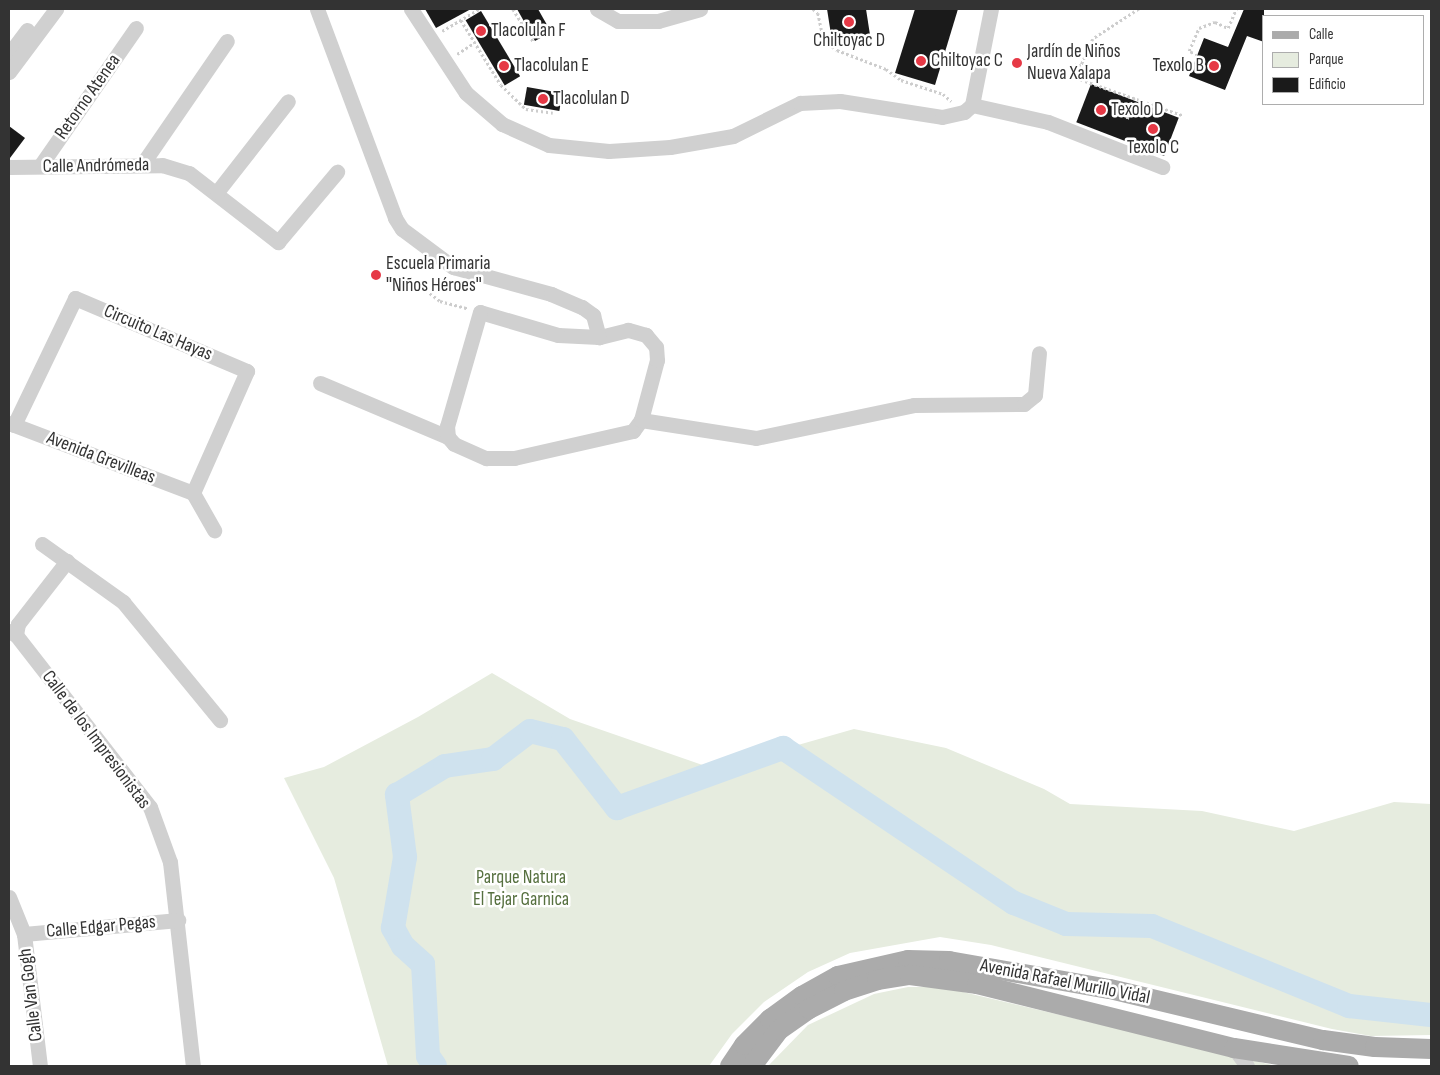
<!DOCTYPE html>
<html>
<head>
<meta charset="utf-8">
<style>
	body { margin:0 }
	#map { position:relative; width:1440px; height:1075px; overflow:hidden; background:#fff; font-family:"Sofia Sans Condensed",sans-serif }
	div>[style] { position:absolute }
	.green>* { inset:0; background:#e6ecdf }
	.river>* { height:24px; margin:-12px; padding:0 12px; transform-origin:12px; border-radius:12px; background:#cfe2ee }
	.building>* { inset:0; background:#1a1a1a; transform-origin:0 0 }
	.path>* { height:2.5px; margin-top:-1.25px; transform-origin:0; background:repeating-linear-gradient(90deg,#cdcdcd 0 2.5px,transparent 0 5px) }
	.minor>* { height:15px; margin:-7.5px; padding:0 7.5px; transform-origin:7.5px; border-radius:7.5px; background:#d0d0d0 }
	.major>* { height:20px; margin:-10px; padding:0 10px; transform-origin:10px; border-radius:10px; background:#ababab }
	.dots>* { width:14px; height:14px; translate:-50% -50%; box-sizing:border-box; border:2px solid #fff; border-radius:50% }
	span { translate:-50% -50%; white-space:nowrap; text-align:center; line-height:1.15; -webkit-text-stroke:5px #fff; paint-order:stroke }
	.poi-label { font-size:19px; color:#333 }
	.left { translate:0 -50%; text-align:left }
	.right { translate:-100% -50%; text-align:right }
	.street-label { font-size:19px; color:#333 }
	.park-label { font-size:19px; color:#56703f }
	.frame { position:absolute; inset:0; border:10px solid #333; pointer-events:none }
	.legend { position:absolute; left:1262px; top:15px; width:162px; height:90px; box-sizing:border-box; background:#fff; border:1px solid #adadad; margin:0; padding:6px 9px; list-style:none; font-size:15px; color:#333 }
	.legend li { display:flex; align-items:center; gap:10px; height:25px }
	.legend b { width:25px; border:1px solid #adadad }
</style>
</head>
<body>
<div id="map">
	<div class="green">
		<div style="clip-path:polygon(492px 673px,570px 719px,714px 769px,854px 729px,946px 748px,1044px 789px,1070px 804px,1202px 811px,1294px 831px,1394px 802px,1431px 804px,1431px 1035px,1371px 1036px,1332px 1029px,991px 945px,940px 937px,850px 953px,808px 972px,764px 1002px,732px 1034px,709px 1066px,388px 1066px,334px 878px,284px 778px,324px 767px,418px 717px)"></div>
		<div style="clip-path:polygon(908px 987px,942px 987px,1276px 1066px,768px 1066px,808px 1025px,874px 994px)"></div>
	</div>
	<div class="river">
		<div style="left:435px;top:1066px;width:12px;rotate:-125deg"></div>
		<div style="left:428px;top:1056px;width:92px;rotate:-93.1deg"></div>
		<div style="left:423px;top:964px;width:27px;rotate:-138deg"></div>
		<div style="left:403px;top:946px;width:21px;rotate:-119deg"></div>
		<div style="left:393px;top:928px;width:72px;rotate:-80.4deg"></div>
		<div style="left:405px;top:857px;width:63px;rotate:-97.4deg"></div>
		<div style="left:397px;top:795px;width:56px;rotate:-31.1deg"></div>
		<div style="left:445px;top:766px;width:49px;rotate:-8.3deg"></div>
		<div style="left:493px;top:759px;width:46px;rotate:-37.1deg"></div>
		<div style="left:530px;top:731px;width:34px;rotate:14deg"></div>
		<div style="left:563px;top:739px;width:88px;rotate:52deg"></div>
		<div style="left:617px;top:808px;width:177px;rotate:-19.9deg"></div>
		<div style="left:783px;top:748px;width:278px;rotate:33.9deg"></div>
		<div style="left:1014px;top:903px;width:56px;rotate:22deg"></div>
		<div style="left:1066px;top:924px;width:86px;rotate:1.3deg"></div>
		<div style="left:1152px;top:926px;width:213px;rotate:22.1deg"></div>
		<div style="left:1349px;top:1006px;width:82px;rotate:6.3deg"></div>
	</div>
	<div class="building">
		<div style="clip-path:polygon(425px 9px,471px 9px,436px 28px)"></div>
		<div style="clip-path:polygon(517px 9px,538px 9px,551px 32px,535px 41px)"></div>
		<div style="clip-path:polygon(827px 9px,866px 9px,870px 35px,832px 41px)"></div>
		<div style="clip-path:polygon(915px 9px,958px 9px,935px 85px,895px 73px)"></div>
		<div style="clip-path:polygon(1244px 9px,1264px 9px,1264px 42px,1247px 36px,1225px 90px,1189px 76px,1204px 38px,1228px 47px)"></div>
		<div style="left:481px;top:11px;width:76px;height:18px;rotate:59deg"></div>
		<div style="left:1091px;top:84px;width:94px;height:41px;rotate:21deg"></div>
		<div style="left:527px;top:87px;width:36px;height:18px;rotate:10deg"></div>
		<div style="clip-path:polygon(9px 126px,25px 138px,10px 158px,9px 158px)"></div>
	</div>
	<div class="path">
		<div style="left:513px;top:9px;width:40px;rotate:58deg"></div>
		<div style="left:813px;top:9px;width:6px;rotate:39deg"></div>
		<div style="left:818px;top:13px;width:29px;rotate:78deg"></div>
		<div style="left:824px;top:41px;width:16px;rotate:35deg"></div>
		<div style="left:837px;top:50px;width:53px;rotate:21.2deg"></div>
		<div style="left:886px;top:69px;width:19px;rotate:36deg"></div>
		<div style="left:901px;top:80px;width:44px;rotate:18.4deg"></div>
		<div style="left:943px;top:94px;width:11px;rotate:41deg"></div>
		<div style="left:1139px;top:9px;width:55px;rotate:146.9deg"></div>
		<div style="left:1093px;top:39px;width:30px;rotate:114deg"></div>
		<div style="left:1081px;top:66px;width:6px;rotate:-171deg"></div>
		<div style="left:1075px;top:65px;width:12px;rotate:110deg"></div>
		<div style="left:1071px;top:76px;width:118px;rotate:19.4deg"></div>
		<div style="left:461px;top:20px;width:76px;rotate:58.4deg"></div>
		<div style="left:501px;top:85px;width:35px;rotate:44deg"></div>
		<div style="left:526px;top:109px;width:27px;rotate:8deg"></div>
		<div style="left:442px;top:31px;width:43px;rotate:-30.7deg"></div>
		<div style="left:457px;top:54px;width:20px;rotate:-33deg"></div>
		<div style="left:1197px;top:56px;width:9px;rotate:-148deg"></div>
		<div style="left:1189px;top:51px;width:25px;rotate:-67deg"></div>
		<div style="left:1199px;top:28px;width:17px;rotate:-21deg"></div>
		<div style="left:1215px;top:22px;width:14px;rotate:25deg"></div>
		<div style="left:1228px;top:28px;width:21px;rotate:-67deg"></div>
		<div style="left:1127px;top:119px;width:22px;rotate:-72deg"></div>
		<div style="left:426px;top:290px;width:18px;rotate:38deg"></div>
		<div style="left:440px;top:301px;width:28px;rotate:15deg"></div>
	</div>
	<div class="minor">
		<div style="left:317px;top:9px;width:223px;rotate:69.5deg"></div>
		<div style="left:395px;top:218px;width:13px;rotate:58deg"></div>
		<div style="left:402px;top:229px;width:64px;rotate:36.7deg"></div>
		<div style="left:453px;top:267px;width:102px;rotate:15.4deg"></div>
		<div style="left:551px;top:294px;width:34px;rotate:23deg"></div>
		<div style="left:582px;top:307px;width:14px;rotate:36deg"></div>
		<div style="left:593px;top:315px;width:23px;rotate:75deg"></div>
		<div style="left:411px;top:9px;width:100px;rotate:56.8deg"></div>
		<div style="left:466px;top:93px;width:48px;rotate:40.7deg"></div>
		<div style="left:502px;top:124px;width:51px;rotate:24.1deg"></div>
		<div style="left:549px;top:145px;width:60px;rotate:5.7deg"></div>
		<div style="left:609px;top:151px;width:61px;rotate:-3.8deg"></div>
		<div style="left:670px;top:147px;width:64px;rotate:-9.9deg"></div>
		<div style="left:733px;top:136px;width:75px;rotate:-26.2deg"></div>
		<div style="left:800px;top:103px;width:40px;rotate:-2.9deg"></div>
		<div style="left:840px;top:101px;width:103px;rotate:8.9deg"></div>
		<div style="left:942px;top:117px;width:23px;rotate:-13deg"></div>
		<div style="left:964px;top:112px;width:11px;rotate:-41deg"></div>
		<div style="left:972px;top:105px;width:78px;rotate:12.6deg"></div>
		<div style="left:1048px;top:122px;width:123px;rotate:21.5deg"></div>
		<div style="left:597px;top:9px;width:24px;rotate:30deg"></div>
		<div style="left:618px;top:21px;width:40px"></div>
		<div style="left:658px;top:21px;width:44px;rotate:-15.9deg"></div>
		<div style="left:9px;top:54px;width:30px;rotate:-53deg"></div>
		<div style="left:9px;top:72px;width:79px;rotate:-53.3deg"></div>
		<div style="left:972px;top:105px;width:98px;rotate:-78.8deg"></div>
		<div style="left:143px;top:163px;width:148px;rotate:-55.5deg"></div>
		<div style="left:40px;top:166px;width:168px;rotate:-55.2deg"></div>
		<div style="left:9px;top:167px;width:153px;rotate:-0.7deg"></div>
		<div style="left:162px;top:165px;width:28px;rotate:17deg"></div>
		<div style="left:189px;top:173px;width:113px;rotate:37.8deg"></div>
		<div style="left:278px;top:242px;width:92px;rotate:-49.9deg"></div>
		<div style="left:217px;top:192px;width:115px;rotate:-52deg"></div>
		<div style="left:320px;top:383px;width:139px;rotate:22.9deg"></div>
		<div style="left:448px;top:437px;width:9px;rotate:49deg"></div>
		<div style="left:454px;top:444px;width:35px;rotate:24deg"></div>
		<div style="left:486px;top:458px;width:28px"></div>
		<div style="left:514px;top:458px;width:122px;rotate:-12.8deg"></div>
		<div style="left:633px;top:431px;width:14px;rotate:-54deg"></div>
		<div style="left:641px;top:420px;width:62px;rotate:-75.1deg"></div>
		<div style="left:657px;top:360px;width:13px;rotate:-94deg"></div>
		<div style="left:656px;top:347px;width:16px;rotate:-130deg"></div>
		<div style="left:646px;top:335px;width:19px;rotate:-164deg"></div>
		<div style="left:628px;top:330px;width:30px;rotate:166deg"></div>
		<div style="left:599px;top:337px;width:41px;rotate:-177.2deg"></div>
		<div style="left:558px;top:335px;width:81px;rotate:-163.6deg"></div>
		<div style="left:480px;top:312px;width:119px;rotate:106.1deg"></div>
		<div style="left:447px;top:426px;width:11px;rotate:85deg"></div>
		<div style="left:641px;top:420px;width:116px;rotate:8.9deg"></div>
		<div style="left:756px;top:438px;width:161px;rotate:-11.8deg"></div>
		<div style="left:914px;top:405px;width:110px;rotate:-0.5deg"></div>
		<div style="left:1024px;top:404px;width:14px;rotate:-39deg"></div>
		<div style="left:1035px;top:395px;width:42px;rotate:-84.6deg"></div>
		<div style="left:9px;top:423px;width:197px;rotate:20.8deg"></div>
		<div style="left:14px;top:425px;width:141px;rotate:-64.3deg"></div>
		<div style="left:75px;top:298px;width:187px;rotate:23deg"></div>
		<div style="left:247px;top:371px;width:133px;rotate:113.9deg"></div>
		<div style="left:193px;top:493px;width:43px;rotate:60.4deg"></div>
		<div style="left:42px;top:544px;width:100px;rotate:35.6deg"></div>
		<div style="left:123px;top:602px;width:153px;rotate:50.6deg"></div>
		<div style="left:9px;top:631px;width:8px;rotate:30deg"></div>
		<div style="left:16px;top:635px;width:218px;rotate:52.1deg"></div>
		<div style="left:150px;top:807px;width:59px;rotate:70deg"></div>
		<div style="left:170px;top:862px;width:205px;rotate:83.6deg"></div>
		<div style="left:16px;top:635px;width:11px;rotate:-80deg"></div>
		<div style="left:18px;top:624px;width:80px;rotate:-52.1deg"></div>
		<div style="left:9px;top:897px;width:40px;rotate:68deg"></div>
		<div style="left:24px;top:934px;width:133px;rotate:83.1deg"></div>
		<div style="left:24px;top:934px;width:155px;rotate:-5.2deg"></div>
		<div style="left:1234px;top:1048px;width:22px;rotate:54deg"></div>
	</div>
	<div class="major">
		<div style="left:730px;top:1066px;width:25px;rotate:-56deg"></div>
		<div style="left:744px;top:1045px;width:37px;rotate:-45deg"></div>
		<div style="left:770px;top:1019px;width:39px;rotate:-36deg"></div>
		<div style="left:802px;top:996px;width:41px;rotate:-29.1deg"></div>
		<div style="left:838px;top:976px;width:72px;rotate:-12.9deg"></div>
		<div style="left:908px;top:960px;width:41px;rotate:1.4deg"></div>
		<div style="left:949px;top:961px;width:163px;rotate:9.9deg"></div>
		<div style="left:1110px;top:989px;width:219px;rotate:13.5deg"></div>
		<div style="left:1323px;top:1040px;width:52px;rotate:7.7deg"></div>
		<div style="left:1375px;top:1047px;width:56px;rotate:2deg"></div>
		<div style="left:752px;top:1066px;width:45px;rotate:-53.1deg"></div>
		<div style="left:779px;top:1030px;width:37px;rotate:-35deg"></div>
		<div style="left:809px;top:1009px;width:39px;rotate:-27deg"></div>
		<div style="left:844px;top:991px;width:35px;rotate:-18deg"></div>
		<div style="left:877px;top:980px;width:33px;rotate:-9deg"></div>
		<div style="left:910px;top:975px;width:68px;rotate:7.7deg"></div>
		<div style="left:977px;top:984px;width:265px;rotate:14deg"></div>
		<div style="left:1234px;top:1048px;width:116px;rotate:8.9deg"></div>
	</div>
	<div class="dots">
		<div style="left:849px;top:22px;background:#e63946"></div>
		<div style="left:481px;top:31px;background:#e63946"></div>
		<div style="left:921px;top:61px;background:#e63946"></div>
		<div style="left:1017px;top:63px;background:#e63946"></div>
		<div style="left:504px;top:66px;background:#e63946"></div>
		<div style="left:1214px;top:66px;background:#e63946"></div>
		<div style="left:543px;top:99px;background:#e63946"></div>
		<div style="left:1101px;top:110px;background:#e63946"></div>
		<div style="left:1153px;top:129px;background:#e63946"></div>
		<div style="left:376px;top:275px;background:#e63946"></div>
	</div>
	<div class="poi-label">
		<span class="left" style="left:491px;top:31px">Tlacolulan F</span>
		<span style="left:849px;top:41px">Chiltoyac D</span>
		<span class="left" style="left:1027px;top:63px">Jardín de Niños<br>Nueva Xalapa</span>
		<span class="left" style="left:931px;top:61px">Chiltoyac C</span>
		<span class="left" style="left:514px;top:66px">Tlacolulan E</span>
		<span class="right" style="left:1204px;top:66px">Texolo B</span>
		<span class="left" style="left:553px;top:99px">Tlacolulan D</span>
		<span class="left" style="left:1111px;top:110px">Texolo D</span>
		<span style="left:1153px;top:148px">Texolo C</span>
		<span class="left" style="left:386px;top:275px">Escuela Primaria<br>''Niños Héroes''</span>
	</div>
	<div class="street-label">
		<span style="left:88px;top:97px;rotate:-55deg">Retorno Atenea</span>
		<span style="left:96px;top:166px;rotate:-1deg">Calle Andrómeda</span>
		<span style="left:158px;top:333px;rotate:23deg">Circuito Las Hayas</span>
		<span style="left:101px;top:458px;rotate:21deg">Avenida Grevilleas</span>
		<span style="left:96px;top:740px;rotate:53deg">Calle de los Impresionistas</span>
		<span style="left:101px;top:927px;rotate:-5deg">Calle Edgar Pegas</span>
		<span style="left:1065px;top:982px;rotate:11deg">Avenida Rafael Murillo Vidal</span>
		<span style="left:31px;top:995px;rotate:-97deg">Calle Van Gogh</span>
	</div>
	<div class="park-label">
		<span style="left:521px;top:889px">Parque Natura<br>El Tejar Garnica</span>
	</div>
	<div class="frame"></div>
	<ul class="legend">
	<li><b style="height:6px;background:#ababab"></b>Calle</li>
	<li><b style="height:14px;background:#e6ecdf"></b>Parque</li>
	<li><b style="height:14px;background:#1a1a1a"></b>Edificio</li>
	</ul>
</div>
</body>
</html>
